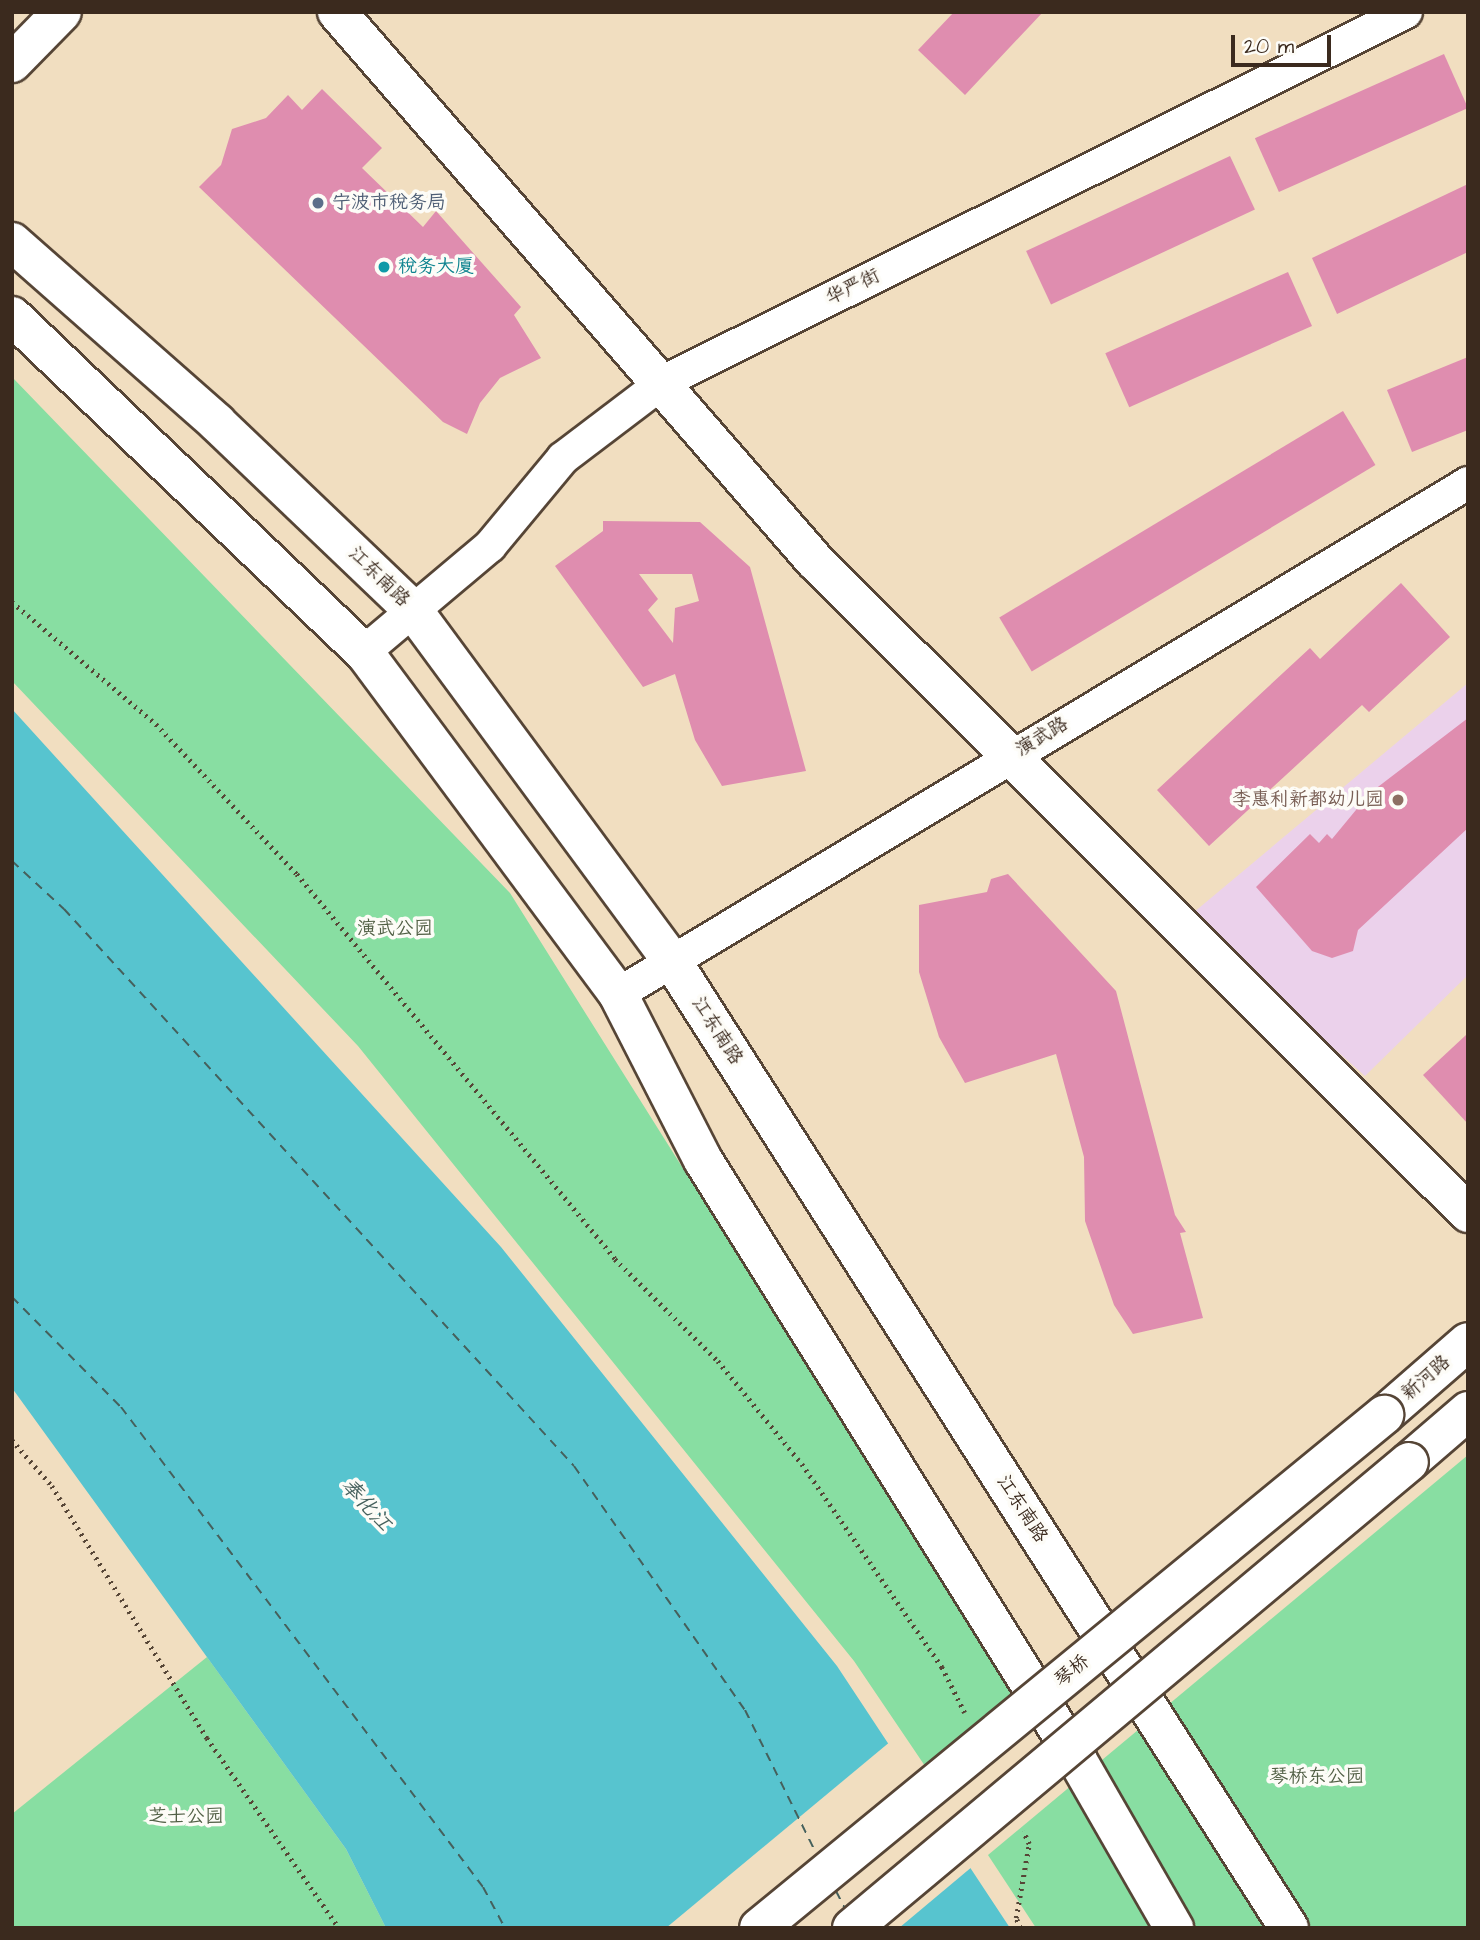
<!DOCTYPE html>
<html>
<head>
<meta charset="utf-8">
<style>
	body { margin:0 }
	#map { position:relative; width:1480px; height:1940px; overflow:hidden; background:#f1dec0; font-family:"Architects Daughter","LXGW WenKai TC",sans-serif }
	div>[style] { position:absolute }
	.built>* { inset:0; background:#ebd1eb }
	.green>* { inset:0; background:#88dea2 }
	.water>* { inset:0; background:#57c4cf }
	.pier>* { inset:0; background:#f1dec0 }
	.ferry>* { height:2px; margin-top:-1px; transform-origin:0; background:repeating-linear-gradient(90deg,#45605c 0 9px,transparent 0 16px) }
	.building>* { inset:0; background:#df8daf; transform-origin:0 0 }
	.path>* { height:4.5px; margin-top:-2.25px; transform-origin:0; background:repeating-linear-gradient(90deg,#564536 0 2px,transparent 0 7px) }
	.roads { filter:drop-shadow(2px 0 #564536) drop-shadow(-2px 0 #564536) drop-shadow(0 2px #564536) drop-shadow(0 -2px #564536) }
	.street>* { height:32px; margin:-16px; padding:0 16px; transform-origin:16px; border-radius:16px; background:#fff }
	.secondary>* { height:38px; margin:-19px; padding:0 19px; transform-origin:19px; border-radius:19px; background:#fff }
	.primary>* { height:38px; margin:-19px; padding:0 19px; transform-origin:19px; border-radius:19px; background:#fff }
	.bridges { filter:drop-shadow(2px 0 #564536) drop-shadow(-2px 0 #564536) drop-shadow(0 2px #564536) drop-shadow(0 -2px #564536) }
	.secondary-bridge>* { height:38px; margin:-19px; padding:0 19px; transform-origin:19px; border-radius:19px; background:#fff }
	.dots>* { width:19px; height:19px; translate:-50% -50%; box-sizing:border-box; border:4px solid #fdfcf7; border-radius:50% }
	span { translate:-50% -50%; white-space:nowrap; text-align:center; line-height:1.15; -webkit-text-stroke:7px #fdfcf7; paint-order:stroke }
	.service-label { font-size:19px; color:#4e5e75 }
	.left { translate:0 -50%; text-align:left }
	.culture-label { font-size:19px; color:#0d838f }
	.street-label { font-size:19px; color:#3b2a1e }
	.education-label { font-size:19px; color:#785e54 }
	.right { translate:-100% -50%; text-align:right }
	.park-label { font-size:19px; color:#526046 }
	.water-label { font-size:21px; color:#45605c; font-style:italic }
	.frame { position:absolute; inset:0; border:14px solid #3b2a1e; pointer-events:none }
	.scale { position:absolute; left:1231px; top:35px; width:100px; height:32px; box-sizing:border-box; border:4px solid #3b2a1e; border-top:0; padding-left:9px; font-size:21px; line-height:24px; white-space:nowrap; color:#3b2a1e; -webkit-text-stroke:5px #fdfcf7; paint-order:stroke }
</style>
</head>
<body>
<div id="map">
	<div class="built">
		<div style="clip-path:polygon(1468px 683px,1468px 975px,1365px 1076px,1187px 918px)"></div>
	</div>
	<div class="green">
		<div style="clip-path:polygon(12px 377px,510px 893px,1015px 1697px,925px 1766px,854px 1661px,358px 1046px,12px 681px)"></div>
		<div style="clip-path:polygon(1468px 1455px,1468px 1928px,1036px 1928px,988px 1855px)"></div>
		<div style="clip-path:polygon(207px 1657px,346px 1849px,386px 1928px,12px 1928px,12px 1814px)"></div>
	</div>
	<div class="water">
		<div style="clip-path:polygon(12px 709px,501px 1247px,837px 1666px,1010px 1928px,386px 1928px,346px 1849px,12px 1388px)"></div>
	</div>
	<div class="pier">
		<div style="clip-path:polygon(891px 1741px,973px 1866px,899px 1928px,666px 1928px)"></div>
	</div>
	<div class="ferry">
		<div style="left:12px;top:861px;width:71px;rotate:42.7deg"></div>
		<div style="left:64px;top:909px;width:755px;rotate:47.52deg"></div>
		<div style="left:574px;top:1466px;width:298px;rotate:55deg"></div>
		<div style="left:745px;top:1710px;width:162px;rotate:63.6deg"></div>
		<div style="left:12px;top:1297px;width:155px;rotate:45.3deg"></div>
		<div style="left:121px;top:1407px;width:601px;rotate:52.98deg"></div>
		<div style="left:483px;top:1887px;width:47px;rotate:61.8deg"></div>
		<div style="left:836px;top:1891px;width:22px;rotate:63deg"></div>
	</div>
	<div class="building">
		<div style="clip-path:polygon(954px 12px,1043px 12px,965px 95px,918px 50px)"></div>
		<div style="left:1444px;top:54px;width:59px;height:207px;rotate:66deg"></div>
		<div style="clip-path:polygon(322px 89px,382px 148px,362px 168px,423px 227px,436px 211px,521px 307px,514px 315px,541px 358px,500px 378px,480px 403px,467px 434px,443px 422px,199px 187px,221px 165px,232px 129px,266px 118px,288px 95px,302px 110px)"></div>
		<div style="left:1230px;top:156px;width:59px;height:225px;rotate:65deg"></div>
		<div style="clip-path:polygon(1468px 184px,1468px 252px,1337px 314px,1312px 258px)"></div>
		<div style="left:1288px;top:272px;width:59px;height:200px;rotate:66deg"></div>
		<div style="clip-path:polygon(1468px 357px,1468px 430px,1412px 452px,1387px 390px)"></div>
		<div style="left:1343px;top:411px;width:63px;height:401px;rotate:59deg"></div>
		<div style="clip-path:polygon(evenodd,603px 521px,700px 522px,750px 567px,806px 771px,722px 786px,695px 740px,675px 674px,643px 687px,555px 566px,603px 531px,603px 521px,639px 574px,692px 574px,699px 601px,675px 608px,673px 643px,648px 610px,658px 599px,639px 574px)"></div>
		<div style="clip-path:polygon(1401px 583px,1450px 637px,1369px 712px,1362px 705px,1209px 846px,1157px 790px,1310px 648px,1320px 659px)"></div>
		<div style="clip-path:polygon(1468px 718px,1468px 828px,1358px 930px,1353px 951px,1332px 958px,1312px 951px,1256px 887px,1310px 834px,1319px 843px,1327px 834px,1332px 839px,1370px 793px)"></div>
		<div style="clip-path:polygon(1008px 874px,1116px 991px,1175px 1215px,1186px 1232px,1180px 1233px,1203px 1318px,1133px 1334px,1114px 1305px,1085px 1221px,1084px 1157px,1056px 1054px,965px 1083px,939px 1037px,919px 972px,919px 905px,987px 892px,991px 879px)"></div>
		<div style="clip-path:polygon(1466px 1035px,1468px 1037px,1468px 1124px,1423px 1075px)"></div>
	</div>
	<div class="path">
		<div style="left:12px;top:602px;width:189px;rotate:40.3deg"></div>
		<div style="left:156px;top:724px;width:206px;rotate:46.8deg"></div>
		<div style="left:297px;top:874px;width:499px;rotate:50.4deg"></div>
		<div style="left:615px;top:1259px;width:145px;rotate:44.7deg"></div>
		<div style="left:718px;top:1361px;width:133px;rotate:50.8deg"></div>
		<div style="left:802px;top:1464px;width:247px;rotate:55.4deg"></div>
		<div style="left:942px;top:1667px;width:51px;rotate:63.4deg"></div>
		<div style="left:12px;top:1440px;width:61px;rotate:49deg"></div>
		<div style="left:52px;top:1486px;width:296px;rotate:58.4deg"></div>
		<div style="left:207px;top:1738px;width:231px;rotate:55.2deg"></div>
		<div style="left:1020px;top:1928px;width:11px;rotate:-112deg"></div>
		<div style="left:1016px;top:1918px;width:75px;rotate:-80deg"></div>
		<div style="left:1029px;top:1844px;width:14px;rotate:-115deg"></div>
	</div>
	<div class="roads">
		<div class="street">
			<div style="left:364px;top:652px;width:165px;rotate:-40.1deg"></div>
			<div style="left:490px;top:546px;width:114px;rotate:-50.3deg"></div>
			<div style="left:563px;top:458px;width:126px;rotate:-37.2deg"></div>
			<div style="left:663px;top:382px;width:830px;rotate:-26.47deg"></div>
			<div style="left:618px;top:994px;width:992px;rotate:-31.01deg"></div>
		</div>
		<div class="secondary">
			<div style="left:337px;top:12px;width:727px;rotate:48.96deg"></div>
			<div style="left:814px;top:560px;width:924px;rotate:44.96deg"></div>
			<div style="left:1384px;top:1415px;width:111px;rotate:-41deg"></div>
			<div style="left:1409px;top:1462px;width:78px;rotate:-40.8deg"></div>
		</div>
		<div class="primary">
			<div style="left:12px;top:63px;width:71px;rotate:-45.6deg"></div>
			<div style="left:12px;top:242px;width:273px;rotate:41.4deg"></div>
			<div style="left:217px;top:423px;width:271px;rotate:43.7deg"></div>
			<div style="left:413px;top:610px;width:436px;rotate:53.6deg"></div>
			<div style="left:672px;top:961px;width:1147px;rotate:57.46deg"></div>
			<div style="left:12px;top:316px;width:487px;rotate:43.7deg"></div>
			<div style="left:364px;top:652px;width:426px;rotate:53.4deg"></div>
			<div style="left:618px;top:994px;width:186px;rotate:62.9deg"></div>
			<div style="left:703px;top:1160px;width:708px;rotate:58.04deg"></div>
			<div style="left:1078px;top:1761px;width:193px;rotate:60.1deg"></div>
		</div>
	</div>
	<div class="bridges">
		<div class="secondary-bridge">
			<div style="left:759px;top:1928px;width:809px;rotate:-39.38deg"></div>
			<div style="left:852px;top:1928px;width:726px;rotate:-39.92deg"></div>
		</div>
	</div>
	<div class="dots">
		<div style="left:318px;top:203px;background:#5c6f8a"></div>
		<div style="left:384px;top:267px;background:#0f9aa8"></div>
		<div style="left:1398px;top:800px;background:#8d6e63"></div>
	</div>
	<div class="service-label">
		<span class="left" style="left:332px;top:203px">宁波市税务局</span>
	</div>
	<div class="culture-label">
		<span class="left" style="left:398px;top:267px">税务大厦</span>
	</div>
	<div class="street-label">
		<span style="left:853px;top:287px;rotate:-26deg">华严街</span>
		<span style="left:379px;top:577px;rotate:44deg">江东南路</span>
		<span style="left:1042px;top:737px;rotate:-31deg">演武路</span>
		<span style="left:717px;top:1031px;rotate:57deg">江东南路</span>
		<span style="left:1426px;top:1378px;rotate:-41deg">新河路</span>
		<span style="left:1022px;top:1509px;rotate:57deg">江东南路</span>
		<span style="left:1072px;top:1671px;rotate:-39deg">琴桥</span>
	</div>
	<div class="education-label">
		<span class="right" style="left:1384px;top:800px">李惠利新都幼儿园</span>
	</div>
	<div class="park-label">
		<span style="left:395px;top:929px">演武公园</span>
		<span style="left:1317px;top:1777px">琴桥东公园</span>
		<span style="left:186px;top:1817px">芝士公园</span>
	</div>
	<div class="water-label">
		<span style="left:366px;top:1505px;rotate:47deg">奉化江</span>
	</div>
	<div class="frame"></div>
	<div class="scale">20 m</div>
</div>
</body>
</html>
